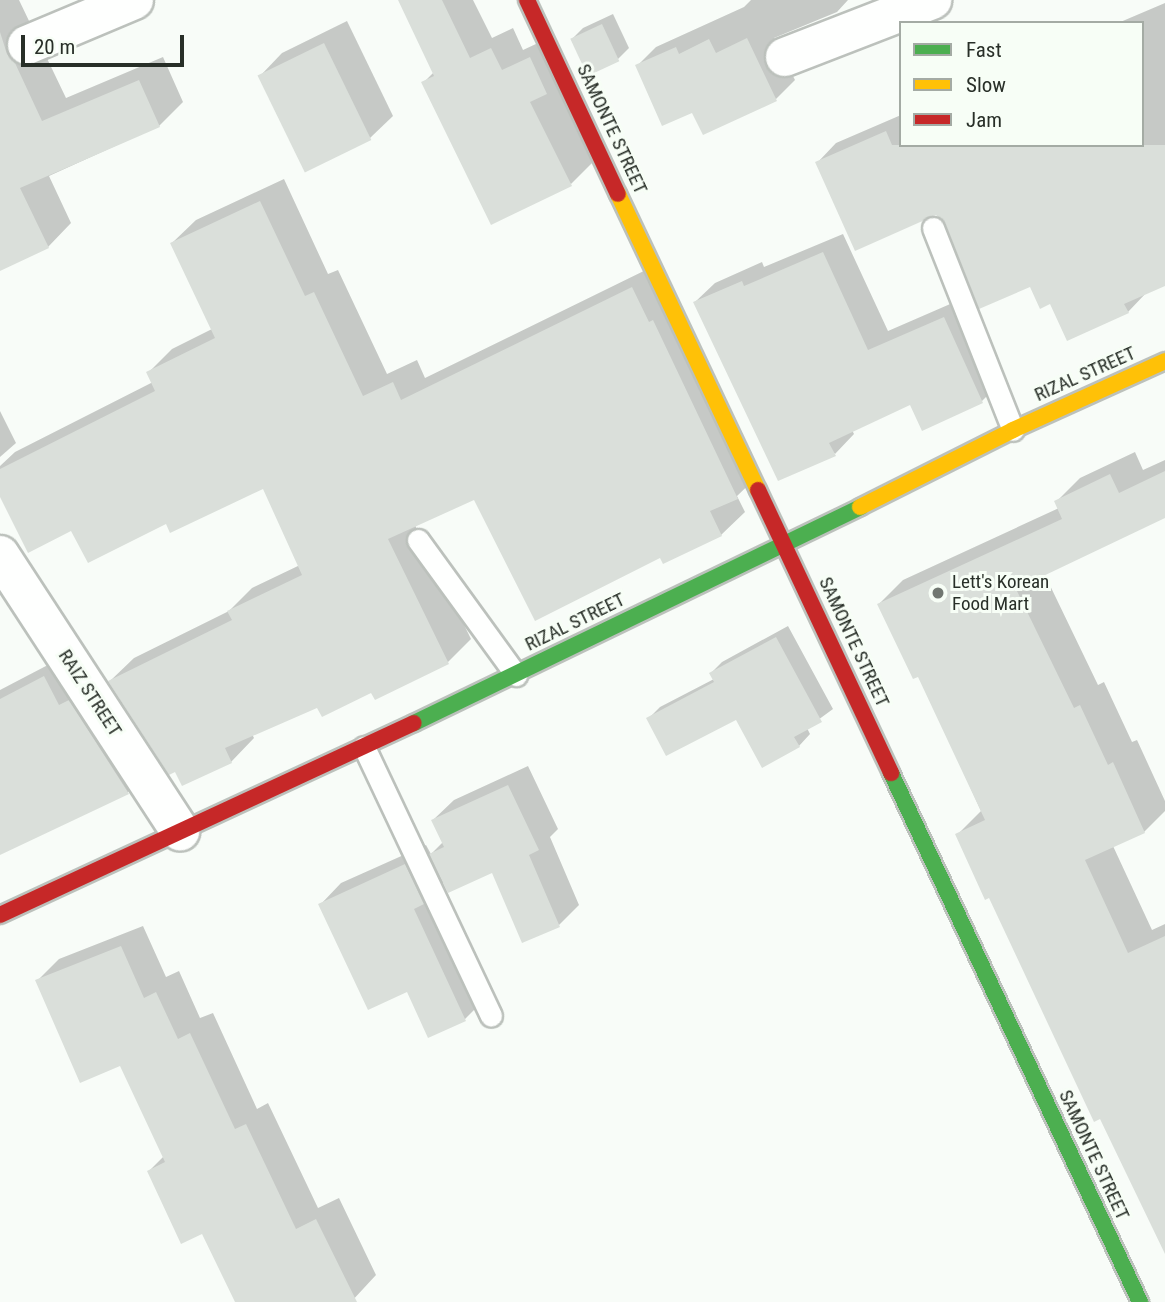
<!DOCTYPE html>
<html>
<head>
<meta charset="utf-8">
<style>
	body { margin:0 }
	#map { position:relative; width:1165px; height:1302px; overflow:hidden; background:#f8fcf8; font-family:"Roboto Condensed",sans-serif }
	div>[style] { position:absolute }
	.shadow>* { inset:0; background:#0003 }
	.building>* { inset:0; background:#dadfda; transform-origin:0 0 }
	.roads { filter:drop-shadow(2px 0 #bcc1bc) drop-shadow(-2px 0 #bcc1bc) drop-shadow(0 2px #bcc1bc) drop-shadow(0 -2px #bcc1bc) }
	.lane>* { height:21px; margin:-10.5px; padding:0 10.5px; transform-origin:10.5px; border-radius:10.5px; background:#fefffe }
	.street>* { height:38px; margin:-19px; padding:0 19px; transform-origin:19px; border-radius:19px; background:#fefffe }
	.fast>* { height:16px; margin:-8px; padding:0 8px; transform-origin:8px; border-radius:8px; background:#4caf50 }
	.slow>* { height:16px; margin:-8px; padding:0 8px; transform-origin:8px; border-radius:8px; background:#ffc107 }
	.jam>* { height:16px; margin:-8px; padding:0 8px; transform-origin:8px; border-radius:8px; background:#c62828 }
	.dots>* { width:19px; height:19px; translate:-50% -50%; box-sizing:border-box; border:4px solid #f7fef6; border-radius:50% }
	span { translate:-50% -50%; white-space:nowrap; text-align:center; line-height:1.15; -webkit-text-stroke:6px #f7fef6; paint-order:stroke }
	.street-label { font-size:19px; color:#282f28 }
	.poi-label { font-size:19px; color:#282f28 }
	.left { translate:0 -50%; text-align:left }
	.legend { position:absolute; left:899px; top:21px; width:245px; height:126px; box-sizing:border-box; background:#f7fef6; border:2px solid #a4aba4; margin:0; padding:9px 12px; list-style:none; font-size:21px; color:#282f28 }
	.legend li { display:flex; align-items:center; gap:14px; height:35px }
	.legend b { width:35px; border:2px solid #a4aba4 }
	.scale { position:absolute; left:21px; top:35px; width:163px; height:32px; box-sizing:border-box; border:4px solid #282f28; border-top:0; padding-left:9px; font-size:21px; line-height:24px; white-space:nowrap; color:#282f28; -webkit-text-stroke:5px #f7fef6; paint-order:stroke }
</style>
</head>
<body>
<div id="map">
	<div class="shadow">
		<div style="clip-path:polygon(0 0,19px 0,66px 98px,163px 57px,183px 102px,159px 126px,49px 176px,71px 223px,48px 247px,0 269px)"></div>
		<div style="clip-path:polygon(400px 0,473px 0,492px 38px,513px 28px,523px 50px,551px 37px,592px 163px,571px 184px,423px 83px,434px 72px)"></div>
		<div style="clip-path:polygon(751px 0,848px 0,837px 12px,774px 38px,795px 80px,776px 99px,693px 111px,637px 66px,656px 47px,744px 7px)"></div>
		<div style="clip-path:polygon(1165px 3px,1165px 284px,1148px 291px,1128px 312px,1031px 285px,936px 213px,817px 163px,836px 143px,901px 115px,901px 145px,1142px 145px,1142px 23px,1118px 23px)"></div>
		<div style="clip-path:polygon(613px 14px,629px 48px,618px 59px,572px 39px,583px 28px)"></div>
		<div style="clip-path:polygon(347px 21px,393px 116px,370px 138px,260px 76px,282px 53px)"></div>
		<div style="clip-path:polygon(284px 179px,328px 274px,338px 270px,387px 374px,417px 360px,425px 378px,656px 265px,760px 474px,737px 496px,745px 512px,721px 535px,661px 556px,475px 498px,415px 525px,471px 639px,448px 662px,372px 691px,318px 706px,252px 734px,254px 738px,231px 762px,176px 769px,110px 681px,134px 658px,229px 611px,252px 588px,300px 565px,264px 487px,167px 521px,0 493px,0 466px,15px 452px,153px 382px,148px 373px,172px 349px,212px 329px,172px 243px,196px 220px)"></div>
		<div style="clip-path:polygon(843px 234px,888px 331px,964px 298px,1002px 381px,982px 401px,922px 428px,911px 403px,852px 430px,854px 434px,835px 454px,695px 302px,715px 283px,762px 262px,764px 267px)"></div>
		<div style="clip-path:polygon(0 411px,16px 443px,0 457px)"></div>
		<div style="clip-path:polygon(1135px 452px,1143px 470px,1165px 460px,1165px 516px,1044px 573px,1098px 685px,1104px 682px,1132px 742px,1137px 740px,1165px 801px,1165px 811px,1144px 832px,1113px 846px,1152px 930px,1165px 924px,1165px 1219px,957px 835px,981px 811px,919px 674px,879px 604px,903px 580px,1059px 508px,1056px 502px,1080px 478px)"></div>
		<div style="clip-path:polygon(788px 626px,833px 709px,807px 728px,810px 734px,799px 746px,736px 717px,648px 719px,660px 707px,714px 679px,711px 673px,722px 662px)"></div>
		<div style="clip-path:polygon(67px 655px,151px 769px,128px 792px,0 853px,0 690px)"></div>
		<div style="clip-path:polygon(528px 766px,558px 829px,550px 837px,579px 905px,559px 925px,493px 870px,444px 882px,435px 890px,486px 998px,465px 1019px,429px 1036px,407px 989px,320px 905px,341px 883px,426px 845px,431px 854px,443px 842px,433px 820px,454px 800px)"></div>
		<div style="clip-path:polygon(143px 926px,166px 977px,179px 971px,200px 1018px,213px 1013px,257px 1109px,268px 1103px,318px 1208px,339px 1198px,376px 1275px,351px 1302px,237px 1302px,203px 1232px,149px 1171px,164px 1156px,121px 1063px,37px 981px,59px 959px)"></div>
	</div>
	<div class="building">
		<div style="clip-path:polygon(398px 0,442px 0,470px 58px,491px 48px,502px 70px,530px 57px,547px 94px,530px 102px,572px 186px,491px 225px,421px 82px,434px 76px)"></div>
		<div style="left:602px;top:24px;width:41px;height:35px;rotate:65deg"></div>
		<div style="clip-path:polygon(0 32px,7px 54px,15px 63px,42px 121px,139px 80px,160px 127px,20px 188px,49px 248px,0 271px)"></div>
		<div style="clip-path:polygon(747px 38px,777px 101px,703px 135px,692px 113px,662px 126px,635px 65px,676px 47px,679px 54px,709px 39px,716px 53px)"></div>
		<div style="left:324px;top:43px;width:108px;height:74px;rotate:64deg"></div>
		<div style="clip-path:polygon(886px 131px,892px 145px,1165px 145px,1165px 286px,1124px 304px,1129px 313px,1067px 341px,1050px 304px,1040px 309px,1030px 287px,979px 309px,945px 223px,936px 215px,855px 251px,815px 162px)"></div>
		<div style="clip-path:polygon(260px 201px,305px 296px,314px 292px,363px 396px,393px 382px,401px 400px,632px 287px,649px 322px,653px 320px,738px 499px,710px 511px,722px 536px,663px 564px,660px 558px,535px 621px,474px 500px,388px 539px,449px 664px,375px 700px,371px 693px,322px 717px,317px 708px,225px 748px,232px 763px,182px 786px,175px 772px,169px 775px,108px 681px,232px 620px,227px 611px,302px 575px,263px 489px,170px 533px,166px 524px,88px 563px,71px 531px,28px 553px,0 497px,0 469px,155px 391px,146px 372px,215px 338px,170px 243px)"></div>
		<div style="clip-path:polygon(823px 252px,868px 350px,944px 317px,983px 403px,922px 431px,910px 405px,829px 443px,836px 456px,778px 481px,693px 302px,742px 281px,744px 286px)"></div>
		<div style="clip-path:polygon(1165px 471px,1165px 518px,1016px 589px,1074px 708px,1080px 705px,1108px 765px,1113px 762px,1145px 833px,1085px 860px,1128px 953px,1165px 936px,1165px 1254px,1100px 1119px,1094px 1122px,989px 898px,985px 900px,955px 834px,985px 820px,918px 677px,913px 679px,877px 604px,1062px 519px,1054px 501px,1110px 474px,1119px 493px)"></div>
		<div style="clip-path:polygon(776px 637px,822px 722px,794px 737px,800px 747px,762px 768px,736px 720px,666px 756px,646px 718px,714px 682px,709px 673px)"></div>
		<div style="clip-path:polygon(44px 676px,59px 705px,69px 700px,129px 794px,0 855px,0 699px)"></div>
		<div style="clip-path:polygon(508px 785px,539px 850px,529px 855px,560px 927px,522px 943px,492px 873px,448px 893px,429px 854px,444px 847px,431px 820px)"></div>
		<div style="clip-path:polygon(405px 864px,424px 904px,414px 909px,466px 1021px,428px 1038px,407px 992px,368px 1010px,318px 904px)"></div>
		<div style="clip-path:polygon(121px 946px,144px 998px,156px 992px,178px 1039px,190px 1033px,235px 1129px,246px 1124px,296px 1229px,316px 1219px,357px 1302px,235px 1302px,202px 1234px,181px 1244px,147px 1171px,165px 1162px,120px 1066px,80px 1083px,35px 980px)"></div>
	</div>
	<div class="roads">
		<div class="lane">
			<div style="left:933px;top:228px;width:217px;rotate:68.4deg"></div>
			<div style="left:418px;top:540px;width:167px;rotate:54deg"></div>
			<div style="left:364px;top:747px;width:297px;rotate:64.7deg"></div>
		</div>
		<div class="street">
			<div style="left:27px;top:45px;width:116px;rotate:-22.8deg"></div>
			<div style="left:785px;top:57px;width:158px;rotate:-21.2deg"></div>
			<div style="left:0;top:555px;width:330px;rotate:56.9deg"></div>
		</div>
		<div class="fast">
			<div style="left:414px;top:723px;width:496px;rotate:-25.8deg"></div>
			<div style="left:891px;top:773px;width:585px;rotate:64.79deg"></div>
		</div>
		<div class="slow">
			<div style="left:618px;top:194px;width:327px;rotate:64.7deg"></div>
			<div style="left:860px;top:507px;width:171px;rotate:-26.7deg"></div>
			<div style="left:1013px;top:430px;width:167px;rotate:-24.4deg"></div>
		</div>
		<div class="jam">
			<div style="left:527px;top:0;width:214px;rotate:64.9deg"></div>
			<div style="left:758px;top:490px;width:313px;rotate:64.8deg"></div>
			<div style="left:0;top:915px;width:456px;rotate:-24.9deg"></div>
		</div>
	</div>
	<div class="dots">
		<div style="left:938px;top:593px;background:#717771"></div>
	</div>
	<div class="street-label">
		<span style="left:612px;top:129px;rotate:65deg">SAMONTE STREET</span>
		<span style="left:1085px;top:374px;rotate:-24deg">RIZAL STREET</span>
		<span style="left:575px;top:622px;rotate:-26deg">RIZAL STREET</span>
		<span style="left:854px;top:642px;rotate:65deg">SAMONTE STREET</span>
		<span style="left:90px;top:693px;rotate:57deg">RAIZ STREET</span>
		<span style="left:1094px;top:1155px;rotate:65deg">SAMONTE STREET</span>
	</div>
	<div class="poi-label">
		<span class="left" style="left:952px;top:593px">Lett's Korean<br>Food Mart</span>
	</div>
	<ul class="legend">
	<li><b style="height:9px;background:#4caf50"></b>Fast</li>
	<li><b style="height:9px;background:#ffc107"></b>Slow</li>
	<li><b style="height:9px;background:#c62828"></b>Jam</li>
	</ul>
	<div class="scale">20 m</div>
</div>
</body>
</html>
